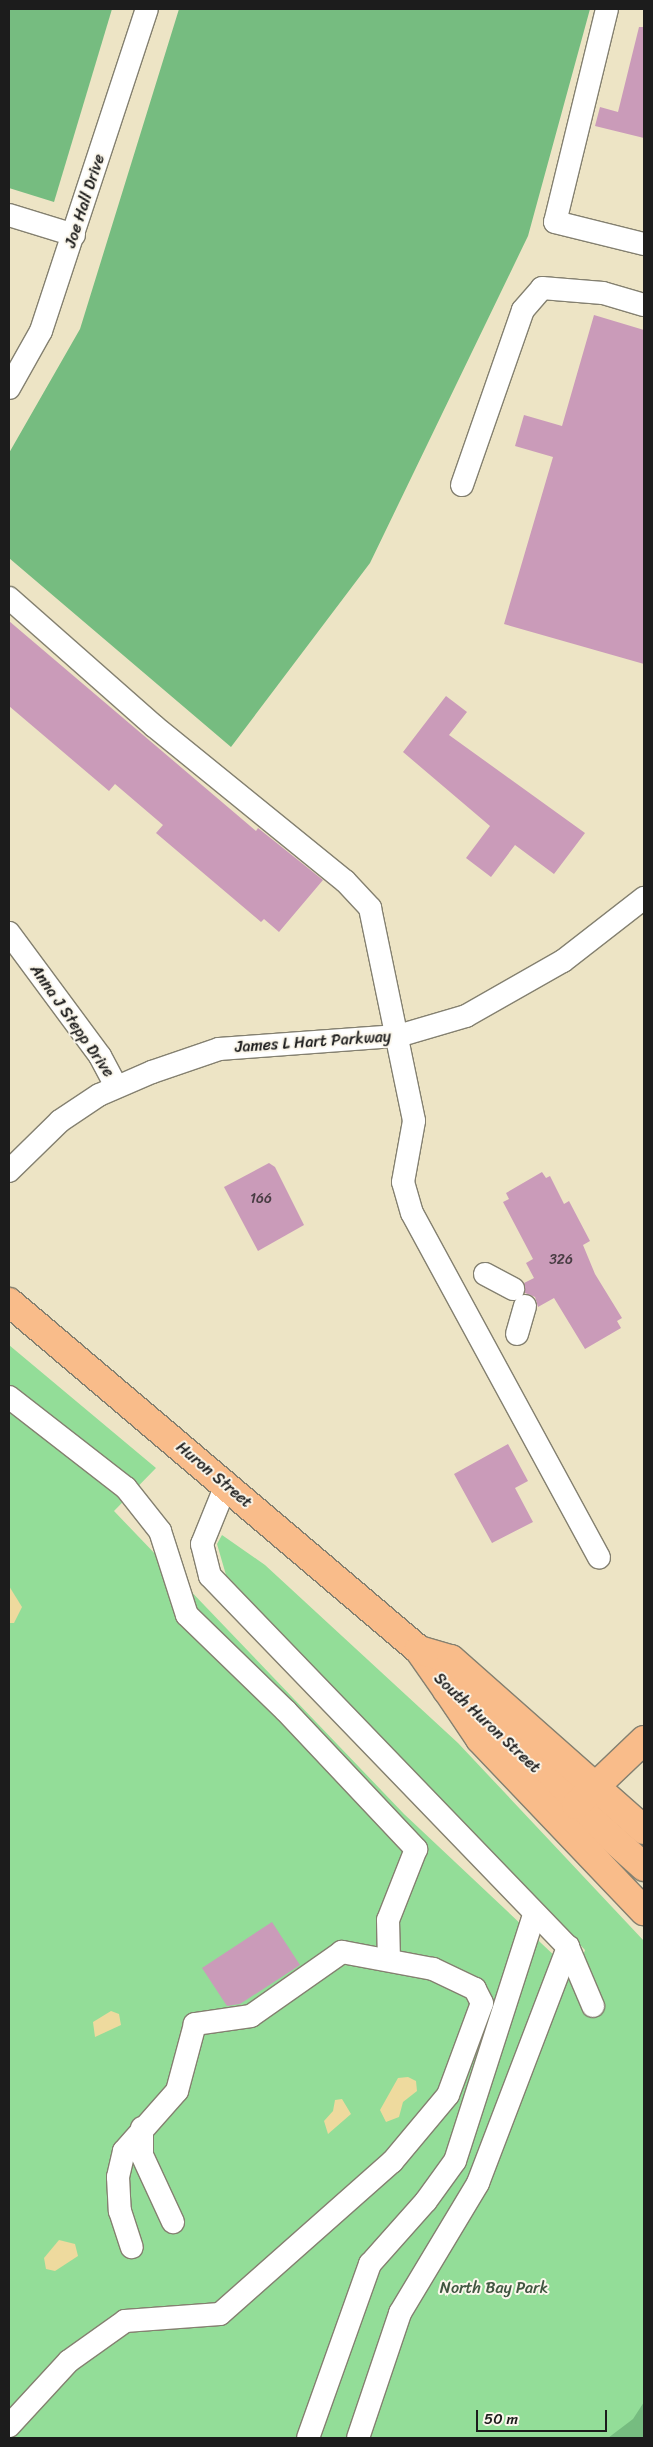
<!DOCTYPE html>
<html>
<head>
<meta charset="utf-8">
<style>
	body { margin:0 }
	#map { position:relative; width:653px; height:2447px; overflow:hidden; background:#ede4c5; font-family:Sriracha,sans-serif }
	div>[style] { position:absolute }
	.green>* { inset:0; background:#93dd98 }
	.forest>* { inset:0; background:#76bc80 }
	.sand>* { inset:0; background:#eeda9e }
	.building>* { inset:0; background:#ca9bb9 }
	.roads { filter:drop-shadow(1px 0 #848070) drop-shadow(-1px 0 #848070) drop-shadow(0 1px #848070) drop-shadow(0 -1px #848070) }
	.minor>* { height:22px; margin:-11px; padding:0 11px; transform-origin:11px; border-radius:11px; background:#fff }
	.major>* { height:28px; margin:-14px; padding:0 14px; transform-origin:14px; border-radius:14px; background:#f9bc8a }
	.highway>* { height:28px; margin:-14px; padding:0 14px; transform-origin:14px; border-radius:14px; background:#f9bc8a }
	span { translate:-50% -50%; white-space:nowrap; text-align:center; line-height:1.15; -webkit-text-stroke:4px #fbf7ec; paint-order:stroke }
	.number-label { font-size:14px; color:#483c43 }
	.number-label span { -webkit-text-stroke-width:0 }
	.street-label { font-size:16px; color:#1c1c1c }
	.park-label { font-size:16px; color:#405641 }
	.frame { position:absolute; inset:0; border:10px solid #1c1c1c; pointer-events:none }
	.scale { position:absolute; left:476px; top:2410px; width:131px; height:22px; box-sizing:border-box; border:2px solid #1c1c1c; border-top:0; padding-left:6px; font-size:15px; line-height:18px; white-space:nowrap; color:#1c1c1c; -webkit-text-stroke:4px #fbf7ec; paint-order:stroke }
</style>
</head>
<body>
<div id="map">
	<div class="green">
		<div style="clip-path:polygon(9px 1345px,156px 1468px,114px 1511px,404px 1814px,558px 1959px,577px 1974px,585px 1950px,226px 1575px,217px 1544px,222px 1535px,265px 1565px,458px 1743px,644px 1941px,644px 2438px,9px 2438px)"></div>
	</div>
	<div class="forest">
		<div style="clip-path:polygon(9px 9px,112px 9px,54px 202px,9px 188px)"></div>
		<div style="clip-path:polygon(179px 9px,590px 9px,528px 236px,370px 563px,231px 747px,9px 558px,9px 453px,80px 329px)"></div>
		<div style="clip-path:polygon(644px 2402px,644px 2438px,608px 2438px,633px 2419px)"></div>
	</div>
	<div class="sand">
		<div style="clip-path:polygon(9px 1586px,22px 1607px,14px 1623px,9px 1623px)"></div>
		<div style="clip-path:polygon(111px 2011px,119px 2014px,121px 2025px,95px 2037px,93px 2022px)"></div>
		<div style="clip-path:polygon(408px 2077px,416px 2081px,417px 2091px,403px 2102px,399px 2117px,386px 2122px,380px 2110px,398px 2078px)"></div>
		<div style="clip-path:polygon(342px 2099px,351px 2114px,328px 2134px,324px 2121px,333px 2111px,335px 2100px)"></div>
		<div style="clip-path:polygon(59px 2240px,75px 2244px,78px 2256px,55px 2271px,46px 2269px,44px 2258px)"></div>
	</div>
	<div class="building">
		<div style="clip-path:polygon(639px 27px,644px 27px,644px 138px,595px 126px,600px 107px,618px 112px)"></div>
		<div style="clip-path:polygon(594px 315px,644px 330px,644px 664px,504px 624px,553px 457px,515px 446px,524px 415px,562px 426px)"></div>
		<div style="clip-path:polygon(9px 621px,256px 831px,258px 828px,323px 880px,279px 932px,264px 919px,261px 922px,156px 833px,163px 825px,115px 784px,109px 791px,9px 706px)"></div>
		<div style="clip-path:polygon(446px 696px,467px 712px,449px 735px,585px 833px,554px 874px,515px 845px,491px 877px,466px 858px,490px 826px,403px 752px)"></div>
		<div style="clip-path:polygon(269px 1163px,275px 1167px,304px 1225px,258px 1251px,224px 1187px)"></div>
		<div style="clip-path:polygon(542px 1172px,546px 1178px,550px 1176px,564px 1204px,569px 1201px,590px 1241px,583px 1245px,595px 1274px,622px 1318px,617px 1321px,621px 1328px,585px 1349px,554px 1298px,538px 1307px,535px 1297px,525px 1293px,524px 1283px,534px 1278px,526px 1263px,533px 1259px,503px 1202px,509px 1199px,506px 1193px)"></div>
		<div style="clip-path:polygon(508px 1444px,528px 1481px,515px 1488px,533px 1522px,492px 1543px,454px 1474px)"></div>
		<div style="clip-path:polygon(272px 1922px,300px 1965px,240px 2004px,227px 2006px,202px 1968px)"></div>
	</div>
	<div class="roads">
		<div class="minor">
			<div style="left:607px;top:9px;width:219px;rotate:103.7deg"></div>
			<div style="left:555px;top:222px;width:92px;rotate:13.9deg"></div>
			<div style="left:9px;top:215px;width:68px;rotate:17.1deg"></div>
			<div style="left:9px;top:388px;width:65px;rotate:-60.7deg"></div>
			<div style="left:41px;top:331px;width:339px;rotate:-71.8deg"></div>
			<div style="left:462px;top:485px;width:185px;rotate:-70.8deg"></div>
			<div style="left:523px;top:310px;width:29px;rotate:-49deg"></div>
			<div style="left:542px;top:288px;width:61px;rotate:4.7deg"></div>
			<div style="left:603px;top:293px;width:43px;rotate:16.3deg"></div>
			<div style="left:9px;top:598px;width:193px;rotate:41.4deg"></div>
			<div style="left:154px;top:726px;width:246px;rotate:39.1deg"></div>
			<div style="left:345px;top:881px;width:37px;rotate:47deg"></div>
			<div style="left:370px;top:908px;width:217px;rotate:78.3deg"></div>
			<div style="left:414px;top:1121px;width:62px;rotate:100.2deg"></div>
			<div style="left:403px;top:1182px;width:32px;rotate:74deg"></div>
			<div style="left:412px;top:1213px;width:392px;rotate:61.5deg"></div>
			<div style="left:9px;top:933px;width:153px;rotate:53.5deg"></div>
			<div style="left:100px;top:1056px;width:34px;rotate:62deg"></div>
			<div style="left:9px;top:1171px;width:71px;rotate:-44.4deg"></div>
			<div style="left:60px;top:1121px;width:47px;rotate:-33.7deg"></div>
			<div style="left:99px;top:1095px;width:58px;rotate:-23.5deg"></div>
			<div style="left:152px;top:1072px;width:71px;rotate:-18.9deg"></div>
			<div style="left:219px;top:1049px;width:179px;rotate:-4.2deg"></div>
			<div style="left:398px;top:1036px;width:71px;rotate:-16.4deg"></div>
			<div style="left:466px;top:1016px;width:112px;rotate:-29.6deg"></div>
			<div style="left:563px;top:961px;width:103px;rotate:-37.9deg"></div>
			<div style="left:485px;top:1274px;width:32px;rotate:28deg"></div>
			<div style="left:517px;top:1334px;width:29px;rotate:-74deg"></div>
			<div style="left:9px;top:1397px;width:148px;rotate:37.9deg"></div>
			<div style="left:126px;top:1488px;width:55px;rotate:51.7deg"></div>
			<div style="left:160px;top:1531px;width:88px;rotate:72.2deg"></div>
			<div style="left:187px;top:1615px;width:138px;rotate:44.1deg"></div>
			<div style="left:286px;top:1711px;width:190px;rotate:46.7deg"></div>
			<div style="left:416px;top:1849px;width:76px;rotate:111.5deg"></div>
			<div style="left:388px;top:1920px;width:40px;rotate:88.6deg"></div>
			<div style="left:226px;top:1485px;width:64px;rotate:112.1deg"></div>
			<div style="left:202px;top:1544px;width:33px;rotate:76deg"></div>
			<div style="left:210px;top:1576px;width:516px;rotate:46.02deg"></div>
			<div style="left:568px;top:1947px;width:64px;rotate:67deg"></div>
			<div style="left:142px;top:2128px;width:27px;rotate:90deg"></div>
			<div style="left:142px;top:2155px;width:74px;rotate:65.2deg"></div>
			<div style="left:9px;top:2426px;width:88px;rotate:-47.3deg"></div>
			<div style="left:69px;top:2361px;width:69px;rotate:-35.5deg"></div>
			<div style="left:125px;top:2321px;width:95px;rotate:-4.2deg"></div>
			<div style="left:220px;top:2314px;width:230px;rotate:-41.5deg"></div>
			<div style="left:392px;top:2162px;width:87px;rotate:-50.1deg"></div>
			<div style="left:448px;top:2095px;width:98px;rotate:-69.7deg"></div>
			<div style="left:482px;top:2003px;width:16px;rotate:-117deg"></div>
			<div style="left:475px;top:1989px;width:47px;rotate:-154.5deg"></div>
			<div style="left:433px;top:1969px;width:93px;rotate:-169.4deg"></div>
			<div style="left:342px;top:1952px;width:111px;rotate:144.9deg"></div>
			<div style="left:251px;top:2016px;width:57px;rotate:171.9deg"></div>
			<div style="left:195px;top:2024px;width:69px;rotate:105deg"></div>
			<div style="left:177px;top:2091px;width:80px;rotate:131.5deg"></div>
			<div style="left:124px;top:2151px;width:27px;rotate:103deg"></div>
			<div style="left:118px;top:2177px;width:34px;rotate:87deg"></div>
			<div style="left:120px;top:2211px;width:38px;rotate:72deg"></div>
			<div style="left:308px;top:2438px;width:185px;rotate:-70.4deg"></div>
			<div style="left:370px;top:2264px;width:84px;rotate:-48.4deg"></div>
			<div style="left:426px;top:2201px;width:49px;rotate:-54.1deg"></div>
			<div style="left:455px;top:2161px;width:258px;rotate:-72.2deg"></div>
			<div style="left:358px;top:2438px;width:132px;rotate:-71.4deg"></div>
			<div style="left:400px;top:2313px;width:152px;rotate:-59deg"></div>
			<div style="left:478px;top:2183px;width:253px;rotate:-69.1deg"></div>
		</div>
		<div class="major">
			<div style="left:9px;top:1302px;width:538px;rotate:40.32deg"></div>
			<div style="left:419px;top:1650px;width:49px;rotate:55deg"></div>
			<div style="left:447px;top:1690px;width:265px;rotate:41.9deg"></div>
			<div style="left:419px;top:1650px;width:33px;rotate:16deg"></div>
			<div style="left:451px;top:1659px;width:258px;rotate:41.5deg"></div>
		</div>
		<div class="highway">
			<div style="left:447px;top:1690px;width:59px;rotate:56deg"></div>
			<div style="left:480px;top:1739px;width:238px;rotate:46.4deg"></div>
			<div style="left:576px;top:1805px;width:94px;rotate:-43.7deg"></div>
		</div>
	</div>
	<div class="number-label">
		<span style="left:261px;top:1199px">166</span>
		<span style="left:561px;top:1260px">326</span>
	</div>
	<div class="street-label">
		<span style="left:85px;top:201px;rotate:-72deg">Joe Hall Drive</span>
		<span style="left:72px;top:1021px;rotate:55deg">Anna J Stepp Drive</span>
		<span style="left:313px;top:1042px;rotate:-4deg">James L Hart Parkway</span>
		<span style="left:214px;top:1475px;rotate:40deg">Huron Street</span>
		<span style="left:487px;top:1723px;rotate:43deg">South Huron Street</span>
	</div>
	<div class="park-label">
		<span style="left:494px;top:2288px">North Bay Park</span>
	</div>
	<div class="frame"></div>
	<div class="scale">50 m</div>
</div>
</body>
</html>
